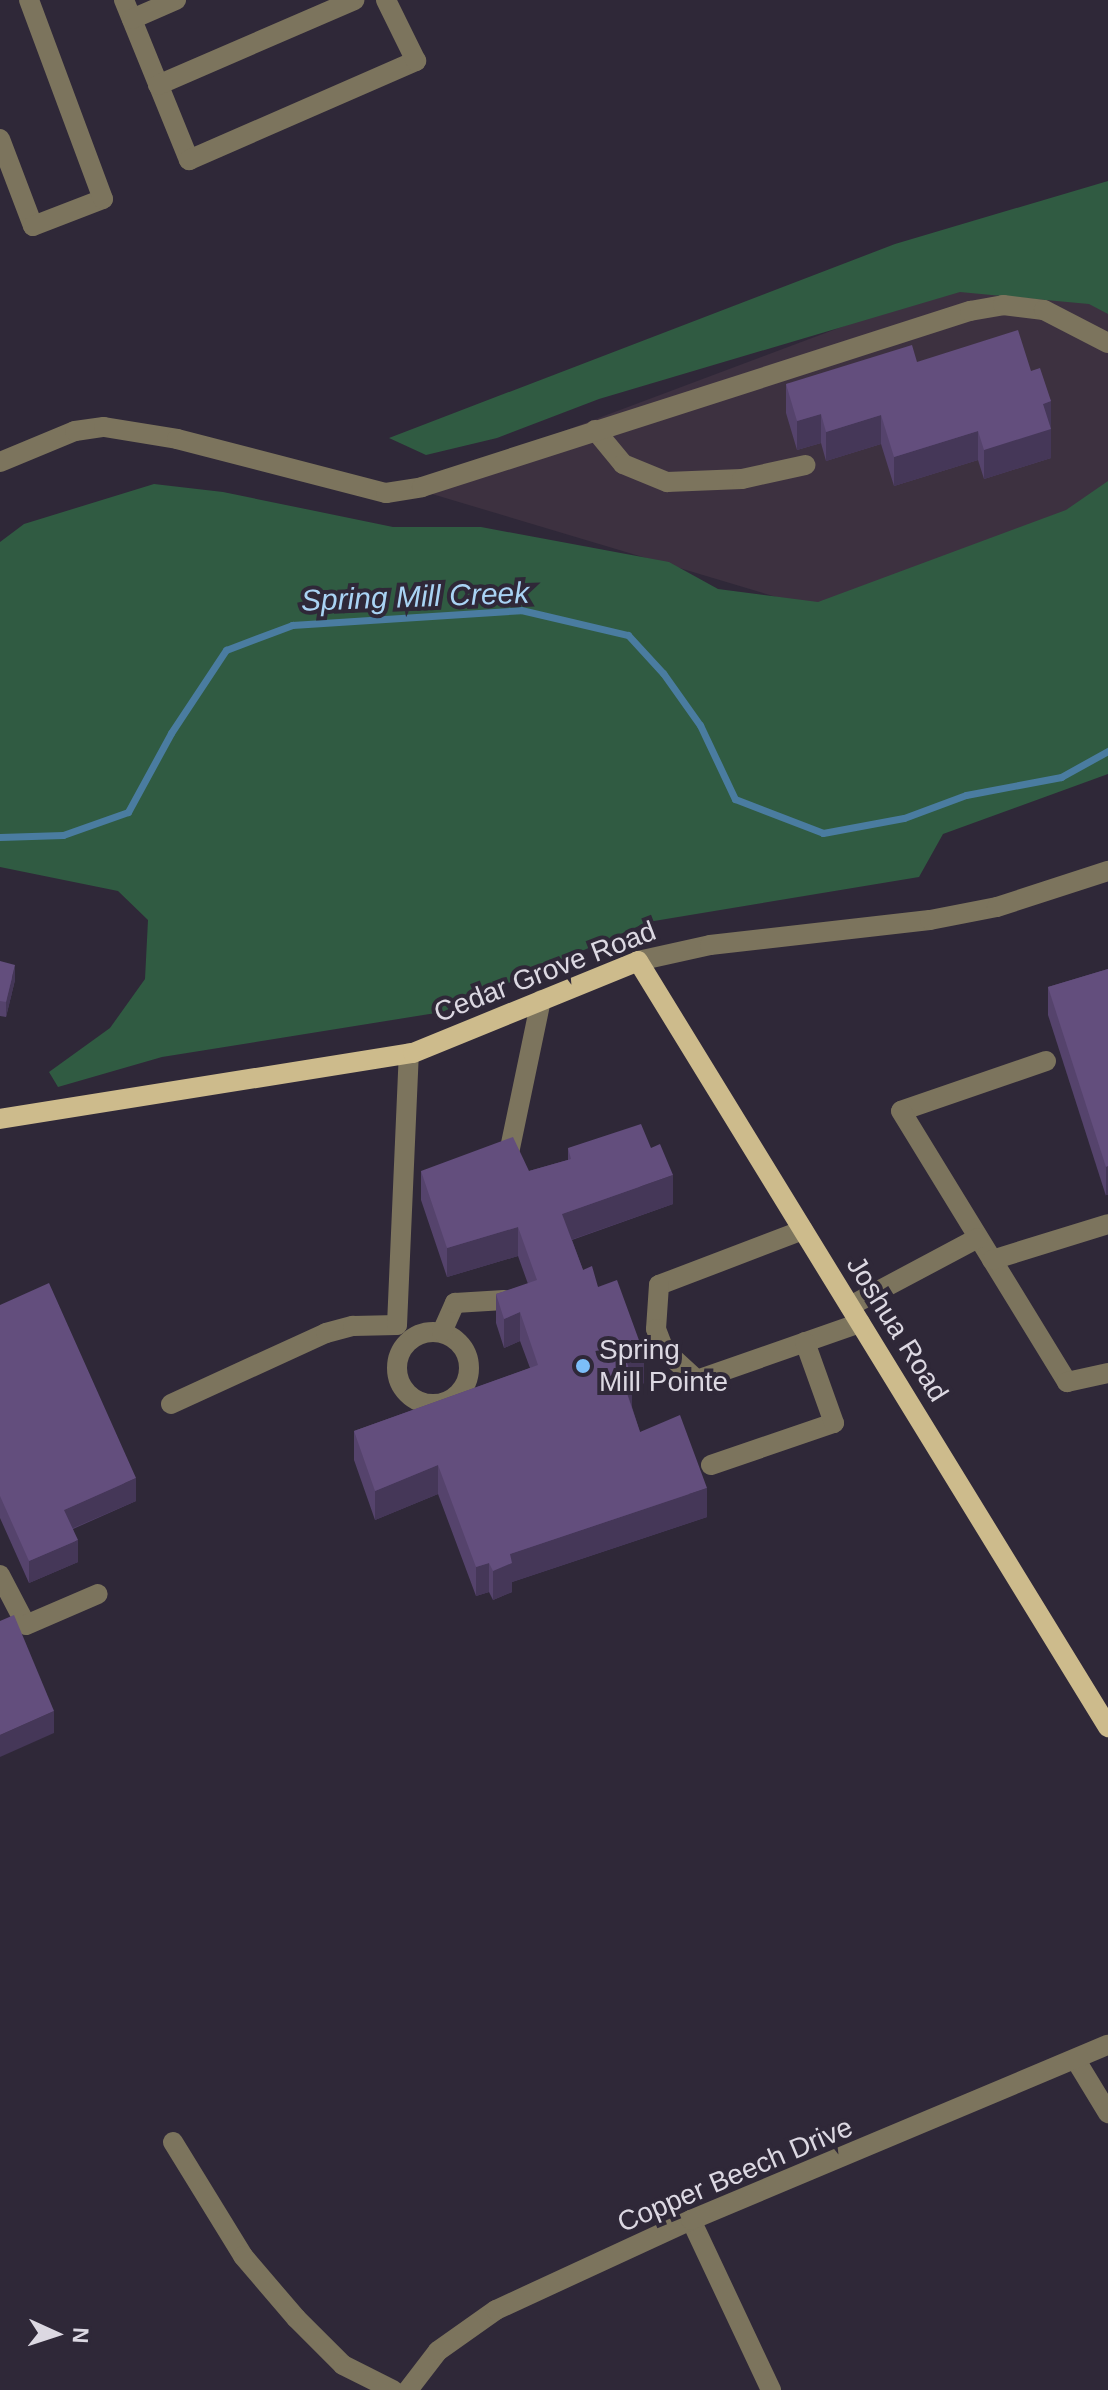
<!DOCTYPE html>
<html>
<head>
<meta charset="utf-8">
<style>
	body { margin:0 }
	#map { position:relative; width:1108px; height:2390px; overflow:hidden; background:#2f2838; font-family:Helvetica,sans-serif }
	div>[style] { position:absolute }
	.industrial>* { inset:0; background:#3d3140 }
	.green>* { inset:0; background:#305b42 }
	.stream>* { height:7px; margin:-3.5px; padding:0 3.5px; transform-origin:3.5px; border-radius:3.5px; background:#4a7ca0 }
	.minor>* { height:20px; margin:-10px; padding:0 10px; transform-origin:10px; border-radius:10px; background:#7c745d }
	.minor>.ring { margin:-10px; padding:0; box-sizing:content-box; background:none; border:20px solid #7c745d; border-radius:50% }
	.major>* { height:20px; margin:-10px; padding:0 10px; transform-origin:10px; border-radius:10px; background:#cdbb8c }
	.wall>* { inset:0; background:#55436c }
	.shaded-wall>* { inset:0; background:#453758; transform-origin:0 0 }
	.building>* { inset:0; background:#634e7d }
	.dots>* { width:22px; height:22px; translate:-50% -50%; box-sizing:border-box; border:4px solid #2f2838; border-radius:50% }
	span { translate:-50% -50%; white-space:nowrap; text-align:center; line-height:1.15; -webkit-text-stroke:8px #2f2838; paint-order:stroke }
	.street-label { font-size:28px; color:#dcd8e2 }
	.poi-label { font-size:28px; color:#dcd8e2 }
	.left { translate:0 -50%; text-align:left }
	.water-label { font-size:30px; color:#a9d3f4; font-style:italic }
	.north { position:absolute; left:16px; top:2294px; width:80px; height:80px; -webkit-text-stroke:6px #2f2838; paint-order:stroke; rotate:93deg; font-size:22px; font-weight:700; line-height:32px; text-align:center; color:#dcd8e2 }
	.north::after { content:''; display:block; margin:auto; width:28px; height:36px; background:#dcd8e2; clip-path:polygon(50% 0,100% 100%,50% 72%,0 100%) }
</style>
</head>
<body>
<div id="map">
	<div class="industrial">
		<div style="clip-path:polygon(1108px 239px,1108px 496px,810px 607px,412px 488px,999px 268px)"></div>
	</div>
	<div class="green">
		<div style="clip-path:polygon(1108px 181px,1108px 314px,1089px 304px,960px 292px,599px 399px,497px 438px,426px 455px,389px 438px,895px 244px)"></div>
		<div style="clip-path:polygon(1108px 481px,1108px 774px,943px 834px,919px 877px,648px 922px,442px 1012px,162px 1057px,58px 1087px,49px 1072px,110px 1028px,145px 979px,148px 920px,118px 891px,0 867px,0 542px,24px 524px,154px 484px,223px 492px,393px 527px,481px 527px,669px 562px,718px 589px,818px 602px,1066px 510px)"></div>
	</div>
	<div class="stream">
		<div style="left:0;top:837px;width:63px;rotate:-1.8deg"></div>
		<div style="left:63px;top:835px;width:69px;rotate:-19.5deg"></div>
		<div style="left:128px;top:812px;width:90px;rotate:-61.4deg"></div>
		<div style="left:171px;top:733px;width:100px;rotate:-56.5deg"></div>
		<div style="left:226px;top:650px;width:71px;rotate:-20.7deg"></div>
		<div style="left:292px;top:625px;width:229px;rotate:-3.7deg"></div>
		<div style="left:521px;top:610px;width:110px;rotate:13.2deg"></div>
		<div style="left:628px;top:635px;width:52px;rotate:47.4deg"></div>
		<div style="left:663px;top:673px;width:64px;rotate:54.6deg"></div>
		<div style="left:700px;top:725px;width:82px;rotate:64.7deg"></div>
		<div style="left:735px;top:799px;width:94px;rotate:21.1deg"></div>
		<div style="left:823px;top:833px;width:82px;rotate:-10.5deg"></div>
		<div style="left:904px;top:818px;width:66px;rotate:-20.4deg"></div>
		<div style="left:966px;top:795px;width:97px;rotate:-10.7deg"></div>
		<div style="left:1061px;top:777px;width:54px;rotate:-29deg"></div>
	</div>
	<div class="minor">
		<div style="left:124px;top:0;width:173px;rotate:67.9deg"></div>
		<div style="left:189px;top:160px;width:248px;rotate:-23.6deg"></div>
		<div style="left:416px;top:61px;width:68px;rotate:-116.2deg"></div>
		<div style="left:132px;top:19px;width:48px;rotate:-23.4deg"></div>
		<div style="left:158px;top:85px;width:214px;rotate:-23.4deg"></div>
		<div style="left:0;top:139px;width:93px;rotate:69.2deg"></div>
		<div style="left:33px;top:226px;width:75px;rotate:-21.1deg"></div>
		<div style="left:103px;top:199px;width:212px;rotate:-110.4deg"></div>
		<div style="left:595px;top:430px;width:44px;rotate:50.5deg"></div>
		<div style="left:623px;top:464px;width:48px;rotate:22.2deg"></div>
		<div style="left:667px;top:482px;width:75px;rotate:-2.3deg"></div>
		<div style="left:742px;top:479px;width:65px;rotate:-12.5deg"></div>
		<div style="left:0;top:462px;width:81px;rotate:-22.5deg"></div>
		<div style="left:75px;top:431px;width:29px;rotate:-8deg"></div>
		<div style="left:104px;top:427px;width:74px;rotate:9.3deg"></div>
		<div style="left:177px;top:439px;width:216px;rotate:14.5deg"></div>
		<div style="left:386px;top:493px;width:36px;rotate:-9deg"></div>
		<div style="left:422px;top:487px;width:576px;rotate:-17.81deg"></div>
		<div style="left:970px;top:311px;width:34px;rotate:-10deg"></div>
		<div style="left:1003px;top:305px;width:41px;rotate:7deg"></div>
		<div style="left:1044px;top:310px;width:72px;rotate:27.3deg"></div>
		<div style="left:638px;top:961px;width:74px;rotate:-12.5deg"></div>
		<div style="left:710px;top:945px;width:221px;rotate:-6.5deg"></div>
		<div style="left:930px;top:920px;width:68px;rotate:-11deg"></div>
		<div style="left:997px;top:907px;width:117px;rotate:-18deg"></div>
		<div style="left:1046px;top:1061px;width:153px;rotate:161deg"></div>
		<div style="left:901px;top:1111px;width:318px;rotate:58.5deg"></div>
		<div style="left:1067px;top:1382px;width:42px;rotate:-12.4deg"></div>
		<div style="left:501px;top:1155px;width:8px;rotate:-14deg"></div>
		<div style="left:509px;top:1153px;width:156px;rotate:-78.2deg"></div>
		<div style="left:803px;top:1230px;width:154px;rotate:159.1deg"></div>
		<div style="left:659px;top:1285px;width:44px;rotate:93.9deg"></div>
		<div style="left:656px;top:1329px;width:22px;rotate:69deg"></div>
		<div style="left:664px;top:1350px;width:45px;rotate:42.3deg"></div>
		<div style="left:697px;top:1380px;width:173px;rotate:-19.3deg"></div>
		<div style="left:992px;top:1260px;width:121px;rotate:-17.2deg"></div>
		<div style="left:850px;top:1306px;width:145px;rotate:-28deg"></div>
		<div class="ring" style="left:397px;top:1332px;width:52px;height:52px"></div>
		<div style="left:442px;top:1332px;width:32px;rotate:-66deg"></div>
		<div style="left:455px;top:1303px;width:49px;rotate:-3.5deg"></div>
		<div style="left:171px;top:1404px;width:170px;rotate:-24.6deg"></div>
		<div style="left:326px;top:1333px;width:28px;rotate:-15deg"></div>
		<div style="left:353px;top:1326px;width:44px;rotate:-1.3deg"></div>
		<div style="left:397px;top:1325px;width:272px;rotate:-87.5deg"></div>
		<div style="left:711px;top:1465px;width:130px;rotate:-18.9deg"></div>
		<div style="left:834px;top:1423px;width:86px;rotate:-109.7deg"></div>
		<div style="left:0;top:1575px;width:56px;rotate:62.5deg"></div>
		<div style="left:26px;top:1625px;width:78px;rotate:-23.3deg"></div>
		<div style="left:1077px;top:2062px;width:60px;rotate:58.7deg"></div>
		<div style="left:173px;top:2142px;width:134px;rotate:58.4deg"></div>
		<div style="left:243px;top:2256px;width:82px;rotate:49.5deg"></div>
		<div style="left:296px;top:2318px;width:66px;rotate:45deg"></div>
		<div style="left:343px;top:2365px;width:56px;rotate:26.6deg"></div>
		<div style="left:691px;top:2220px;width:188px;rotate:64.8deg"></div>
		<div style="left:408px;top:2390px;width:49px;rotate:-52.4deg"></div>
		<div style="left:438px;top:2351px;width:71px;rotate:-35.3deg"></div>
		<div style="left:496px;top:2310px;width:215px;rotate:-24.8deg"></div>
		<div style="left:691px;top:2220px;width:452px;rotate:-22.8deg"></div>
	</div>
	<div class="major">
		<div style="left:0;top:1119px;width:418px;rotate:-9.1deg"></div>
		<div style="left:413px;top:1053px;width:243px;rotate:-22.2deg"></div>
		<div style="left:638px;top:961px;width:899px;rotate:58.47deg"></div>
	</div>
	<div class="wall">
		<div style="clip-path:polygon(917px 362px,1031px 371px,1051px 401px,1051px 458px,984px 479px,978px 460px,894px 486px,881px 444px,826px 461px,821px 443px,797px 450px,786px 413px,786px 384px)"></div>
		<div style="clip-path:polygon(0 961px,15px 980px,6px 1017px,0 1016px)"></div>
		<div style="clip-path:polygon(1108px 969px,1106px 1196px,1048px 1015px,1048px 987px)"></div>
		<div style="clip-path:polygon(568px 1148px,673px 1204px,572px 1240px,583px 1270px,598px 1287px,644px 1383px,632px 1389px,632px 1407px,640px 1432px,707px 1517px,512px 1582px,512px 1592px,493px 1600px,489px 1592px,476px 1596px,438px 1494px,375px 1520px,354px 1460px,354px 1431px,530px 1368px,520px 1341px,504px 1348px,496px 1323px,496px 1294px,528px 1284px,518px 1256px,447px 1277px,421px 1200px,421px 1171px,529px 1171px,568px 1160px)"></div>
		<div style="clip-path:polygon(0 1305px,136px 1501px,73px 1529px,78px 1562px,29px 1583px,0 1518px)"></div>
	</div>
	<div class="shaded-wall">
		<div style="clip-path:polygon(1051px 401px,1051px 458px,984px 479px,984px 450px,1043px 404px)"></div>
		<div style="clip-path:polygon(821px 414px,821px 443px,797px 450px,797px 421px)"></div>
		<div style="clip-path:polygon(881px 415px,881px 444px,826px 461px,826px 432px)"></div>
		<div style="clip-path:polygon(978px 431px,978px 460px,894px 486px,894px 457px)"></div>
		<div style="clip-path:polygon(15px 965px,15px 980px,6px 1017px,6px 1002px)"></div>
		<div style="left:1108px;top:1166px;width:29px;height:2px;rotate:90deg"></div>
		<div style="clip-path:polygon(673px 1175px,673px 1204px,562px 1243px,562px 1214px)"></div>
		<div style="clip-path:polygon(518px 1227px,518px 1256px,447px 1277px,447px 1248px)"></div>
		<div style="clip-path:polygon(520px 1312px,520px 1341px,504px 1348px,504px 1319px)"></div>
		<div style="clip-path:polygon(644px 1354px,644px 1383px,632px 1389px,632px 1407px,623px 1382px,627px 1363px)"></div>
		<div style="clip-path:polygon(438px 1465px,438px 1494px,375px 1520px,375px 1491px)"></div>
		<div style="clip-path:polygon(136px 1478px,136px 1501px,64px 1532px,64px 1510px)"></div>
		<div style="clip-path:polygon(707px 1488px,707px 1517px,512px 1582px,512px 1592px,493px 1600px,493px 1571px,510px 1554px)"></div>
		<div style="clip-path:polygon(78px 1540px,78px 1562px,29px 1583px,29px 1561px)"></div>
		<div style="clip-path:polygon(489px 1563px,489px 1592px,476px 1596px,476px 1567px)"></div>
		<div style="clip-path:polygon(54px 1711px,54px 1733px,0 1757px,0 1735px)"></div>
	</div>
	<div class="building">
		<div style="clip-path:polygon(1018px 330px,1031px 371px,1040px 368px,1051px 401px,1043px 404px,1051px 429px,984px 450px,978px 431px,894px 457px,881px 415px,826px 432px,821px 414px,797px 421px,786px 384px,912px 345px,917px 362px)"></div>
		<div style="clip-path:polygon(0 961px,15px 965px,6px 1002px,0 1001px)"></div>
		<div style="clip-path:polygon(1108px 969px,1108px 1166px,1106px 1167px,1048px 987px)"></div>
		<div style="clip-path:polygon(641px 1124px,651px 1148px,660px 1144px,673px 1175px,562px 1214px,583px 1270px,592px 1266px,598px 1287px,617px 1280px,644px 1354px,627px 1363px,632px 1378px,623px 1382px,640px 1432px,680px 1415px,707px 1488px,510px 1554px,512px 1563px,493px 1571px,489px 1563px,476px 1567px,438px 1465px,375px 1491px,354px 1431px,538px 1365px,520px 1312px,504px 1319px,496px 1294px,537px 1280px,518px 1227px,447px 1248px,421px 1171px,513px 1137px,529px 1171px,571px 1159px,568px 1148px)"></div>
		<div style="clip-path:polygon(49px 1283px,136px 1478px,64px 1510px,78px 1540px,29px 1561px,0 1496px,0 1305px)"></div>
		<div style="clip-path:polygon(14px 1615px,54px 1711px,0 1735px,0 1621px)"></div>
	</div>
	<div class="dots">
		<div style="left:583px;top:1366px;background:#7cbef9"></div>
	</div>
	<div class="street-label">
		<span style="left:545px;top:972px;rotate:-21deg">Cedar Grove Road</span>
		<span style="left:897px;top:1329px;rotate:58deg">Joshua Road</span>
		<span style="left:735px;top:2175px;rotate:-23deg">Copper Beech Drive</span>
	</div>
	<div class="poi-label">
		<span class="left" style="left:599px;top:1366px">Spring<br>Mill Pointe</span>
	</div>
	<div class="water-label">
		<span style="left:415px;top:597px;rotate:-2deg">Spring Mill Creek</span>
	</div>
	<div class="north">N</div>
</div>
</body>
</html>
